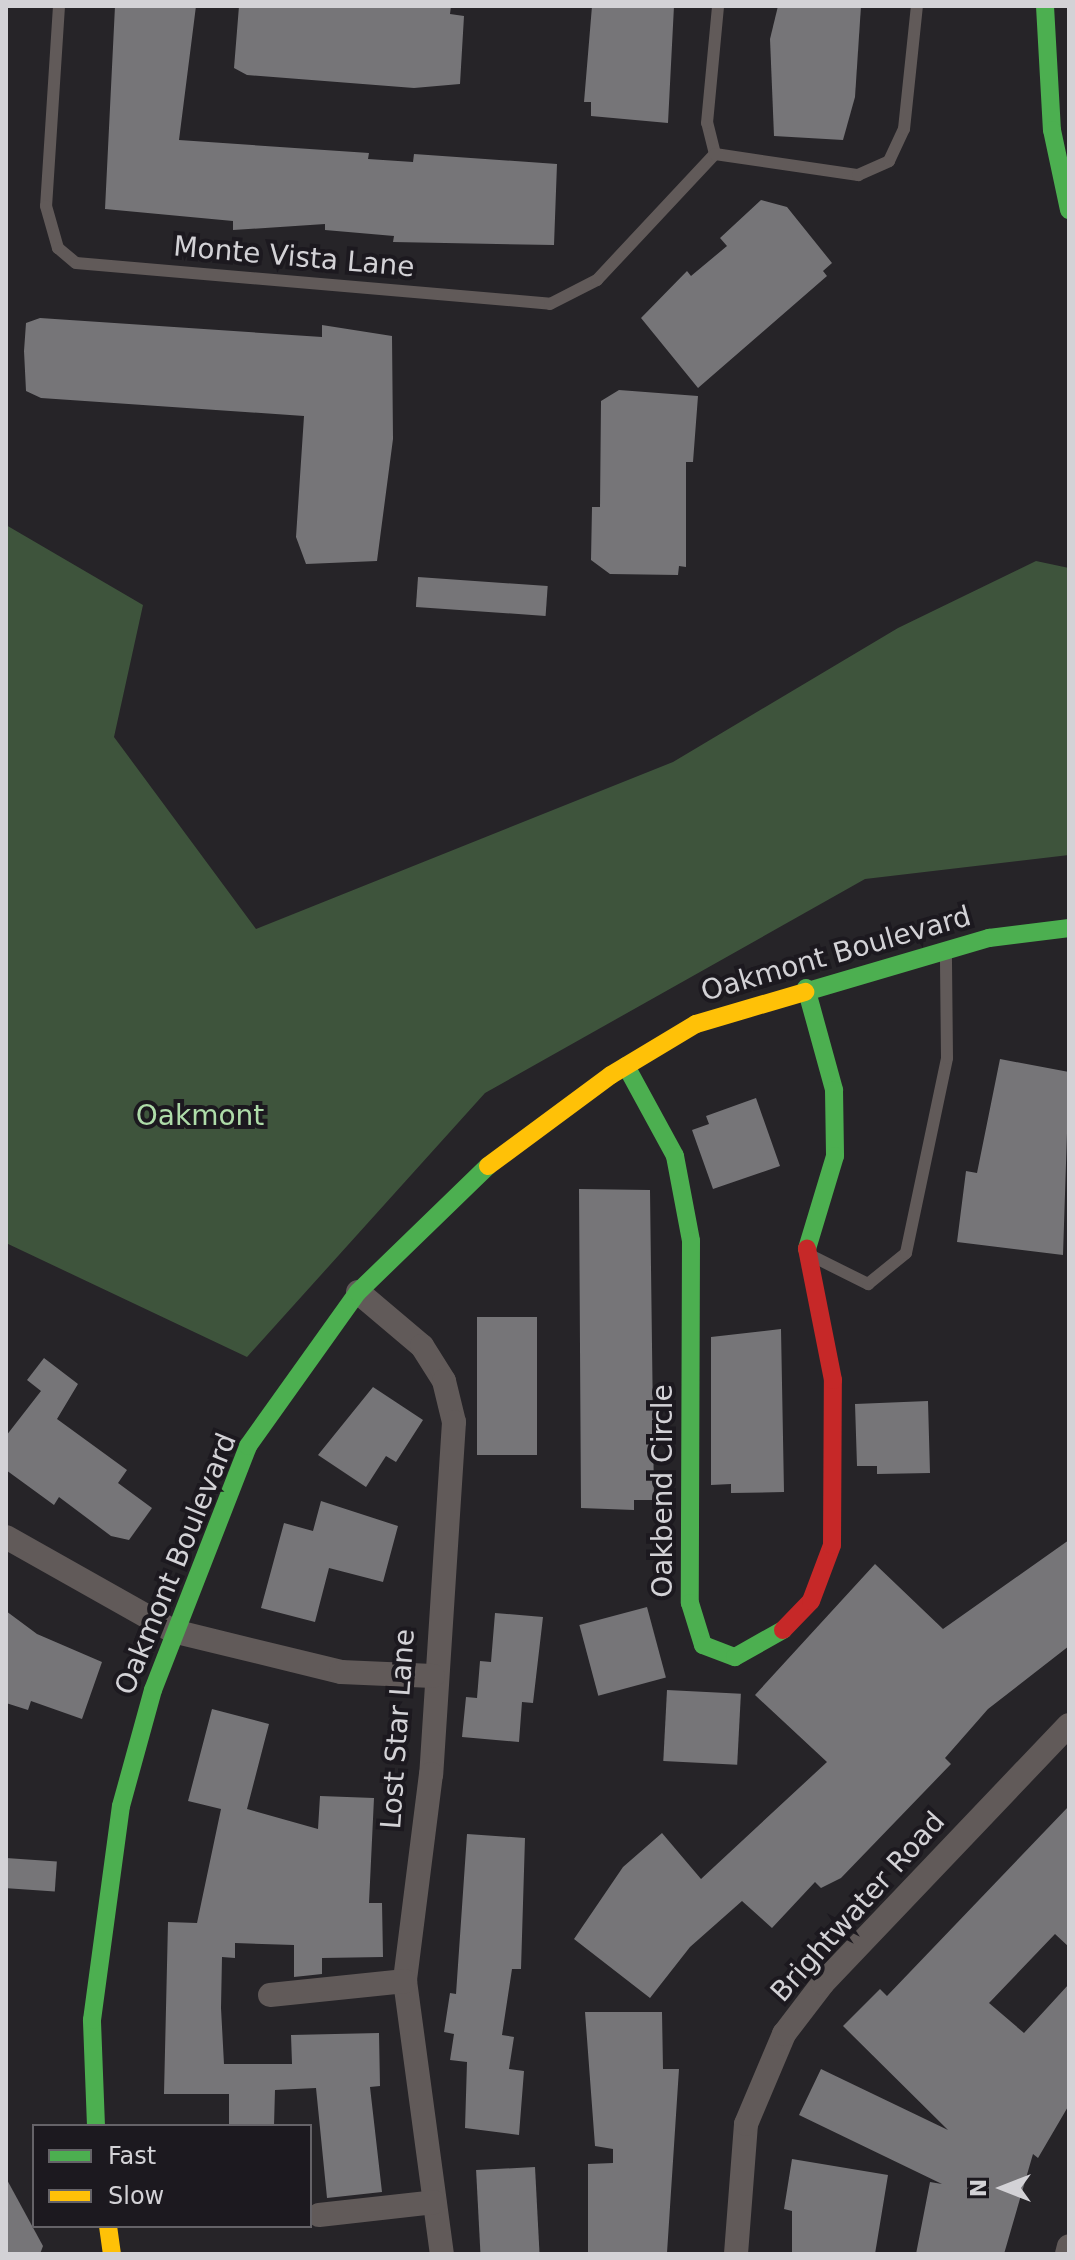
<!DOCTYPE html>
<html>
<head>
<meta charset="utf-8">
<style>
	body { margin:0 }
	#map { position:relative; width:1075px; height:2260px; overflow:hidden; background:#262428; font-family:"DejaVu Sans",sans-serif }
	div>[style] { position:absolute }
	.forest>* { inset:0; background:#3e543c }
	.building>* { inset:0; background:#767578; transform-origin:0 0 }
	.lane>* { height:12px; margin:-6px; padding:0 6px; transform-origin:6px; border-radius:6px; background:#615a59 }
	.street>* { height:24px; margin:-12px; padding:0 12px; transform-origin:12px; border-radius:12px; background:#615a59 }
	.fast>* { height:18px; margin:-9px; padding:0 9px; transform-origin:9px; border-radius:9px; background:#4caf50 }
	.slow>* { height:18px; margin:-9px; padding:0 9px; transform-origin:9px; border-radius:9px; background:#ffc107 }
	.jam>* { height:18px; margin:-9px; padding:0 9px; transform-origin:9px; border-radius:9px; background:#c62828 }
	span { translate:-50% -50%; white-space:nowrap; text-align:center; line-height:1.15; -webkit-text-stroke:8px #1c191f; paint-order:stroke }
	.street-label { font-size:28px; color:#d3d2d6 }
	.park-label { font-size:28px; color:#aedca9 }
	.frame { position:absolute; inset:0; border:8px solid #d3d2d6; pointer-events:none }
	.legend { position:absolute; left:32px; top:2124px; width:280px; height:104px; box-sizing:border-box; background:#1c191f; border:2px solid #656368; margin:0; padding:10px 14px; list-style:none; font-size:24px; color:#d3d2d6 }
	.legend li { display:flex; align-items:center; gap:16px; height:40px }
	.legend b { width:40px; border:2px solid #656368 }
	.north { position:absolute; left:963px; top:2148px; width:80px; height:80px; -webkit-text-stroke:6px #1c191f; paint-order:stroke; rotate:270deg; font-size:22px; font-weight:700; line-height:32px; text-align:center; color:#d3d2d6 }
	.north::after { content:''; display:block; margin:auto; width:28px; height:36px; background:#d3d2d6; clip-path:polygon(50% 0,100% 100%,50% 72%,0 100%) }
</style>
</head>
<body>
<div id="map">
	<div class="forest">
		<div style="clip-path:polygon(6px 525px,143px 605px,114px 737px,256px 929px,673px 762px,898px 628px,1036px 561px,1069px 568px,1069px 855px,865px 879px,485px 1093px,247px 1357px,6px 1243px)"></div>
	</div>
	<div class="building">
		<div style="clip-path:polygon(115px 6px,196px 6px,179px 140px,369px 153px,368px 159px,413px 162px,414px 154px,557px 164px,554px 245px,393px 242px,394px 236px,325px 230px,325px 224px,233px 230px,233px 221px,105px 209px)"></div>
		<div style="clip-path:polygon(239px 6px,451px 6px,450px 14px,464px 16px,460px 84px,414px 88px,247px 75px,234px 68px)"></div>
		<div style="clip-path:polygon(592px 6px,674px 6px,668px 123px,591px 116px,591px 102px,584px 102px)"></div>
		<div style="clip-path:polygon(778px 6px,861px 6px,855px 97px,843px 140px,774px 136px,770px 39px)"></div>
		<div style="clip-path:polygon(761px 200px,787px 207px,832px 263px,823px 271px,827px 276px,698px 388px,641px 318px,687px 271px,691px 276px,727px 246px,720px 238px)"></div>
		<div style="clip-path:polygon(40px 318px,322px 337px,322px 325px,392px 336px,393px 439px,377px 561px,306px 564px,296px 537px,304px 416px,41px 398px,26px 391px,24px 351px,26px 323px)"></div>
		<div style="clip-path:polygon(619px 390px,698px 396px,693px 462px,686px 462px,686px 567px,679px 566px,678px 575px,610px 574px,591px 560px,592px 507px,600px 507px,601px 401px)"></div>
		<div style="left:418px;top:577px;width:130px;height:30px;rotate:4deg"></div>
		<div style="clip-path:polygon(1000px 1059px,1069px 1072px,1063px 1255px,957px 1242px,966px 1171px,977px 1173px)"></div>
		<div style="clip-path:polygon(756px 1098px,780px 1166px,713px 1189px,692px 1130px,709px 1124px,706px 1116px)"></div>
		<div style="clip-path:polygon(579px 1189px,650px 1190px,654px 1500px,634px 1500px,634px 1510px,581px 1508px)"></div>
		<div style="left:537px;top:1317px;width:138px;height:60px;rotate:90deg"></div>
		<div style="clip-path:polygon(781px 1329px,784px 1492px,731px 1493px,731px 1484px,711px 1485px,711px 1337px)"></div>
		<div style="clip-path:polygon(44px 1358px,78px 1384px,57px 1419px,127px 1470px,118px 1483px,152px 1508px,129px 1540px,111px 1536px,59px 1497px,54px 1505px,6px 1470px,6px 1436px,41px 1391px,27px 1380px)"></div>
		<div style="clip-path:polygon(373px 1387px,423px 1420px,396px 1462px,386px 1456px,366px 1487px,318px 1455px)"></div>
		<div style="clip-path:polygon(928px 1401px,930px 1473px,877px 1474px,877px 1466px,857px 1466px,855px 1404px)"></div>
		<div style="clip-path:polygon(321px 1501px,398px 1526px,383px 1582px,329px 1568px,315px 1622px,261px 1608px,284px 1523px,313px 1531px)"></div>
		<div style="clip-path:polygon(1069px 1540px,1069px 1646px,988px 1709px,945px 1758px,951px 1764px,841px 1878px,821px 1888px,815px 1882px,772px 1928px,742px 1901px,690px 1947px,650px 1998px,574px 1939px,623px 1867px,662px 1833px,701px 1879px,827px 1762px,755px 1695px,875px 1564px,943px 1629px)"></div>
		<div style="left:647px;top:1607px;width:73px;height:70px;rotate:75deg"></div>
		<div style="clip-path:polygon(6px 1611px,37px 1634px,102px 1662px,82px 1719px,31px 1701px,28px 1710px,6px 1703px)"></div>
		<div style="clip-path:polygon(495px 1613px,543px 1617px,533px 1703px,522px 1702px,519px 1742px,462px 1737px,466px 1697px,477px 1698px,480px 1661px,491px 1662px)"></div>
		<div style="left:667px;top:1690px;width:74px;height:71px;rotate:3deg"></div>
		<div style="clip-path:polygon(212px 1709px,269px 1724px,247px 1809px,318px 1829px,320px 1796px,374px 1798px,369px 1903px,382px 1903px,383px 1957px,322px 1958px,322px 1974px,294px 1977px,294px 1945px,235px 1943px,235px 1958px,222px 1957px,221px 2008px,224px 2064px,292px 2064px,291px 2035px,379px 2033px,380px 2086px,370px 2087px,382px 2192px,327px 2198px,316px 2088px,275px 2090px,274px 2126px,229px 2126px,229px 2094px,164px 2094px,168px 1922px,197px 1923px,221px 1809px,188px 1801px)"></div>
		<div style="clip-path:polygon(1069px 1806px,1069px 1947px,1055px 1934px,989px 2003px,1024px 2033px,1069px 1984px,1069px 2105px,1038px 2158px,1033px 2154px,1004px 2254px,916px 2254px,930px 2182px,942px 2184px,799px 2115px,821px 2069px,948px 2130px,843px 2026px,880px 1989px,887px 1996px)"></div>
		<div style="clip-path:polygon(467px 1834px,525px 1838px,521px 1969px,512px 1969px,502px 2035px,514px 2037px,509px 2069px,524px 2071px,519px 2135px,465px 2128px,467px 2062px,450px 2060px,454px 2034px,444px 2032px,450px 1993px,456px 1994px)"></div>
		<div style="left:6px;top:1858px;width:51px;height:30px;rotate:4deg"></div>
		<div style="clip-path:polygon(585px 2012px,662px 2012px,663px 2069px,679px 2069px,667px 2253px,588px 2254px,588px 2164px,613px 2163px,613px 2149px,595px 2146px)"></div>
		<div style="clip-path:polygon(792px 2159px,888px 2175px,875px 2254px,792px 2254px,792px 2211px,784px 2209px)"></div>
		<div style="left:535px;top:2167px;width:87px;height:59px;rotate:87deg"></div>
		<div style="clip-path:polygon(6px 2178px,43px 2246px,40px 2254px,6px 2254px)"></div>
	</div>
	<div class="lane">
		<div style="left:59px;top:6px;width:200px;rotate:93.7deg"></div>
		<div style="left:46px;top:206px;width:44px;rotate:74.1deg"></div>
		<div style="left:58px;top:248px;width:23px;rotate:40deg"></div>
		<div style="left:76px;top:263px;width:476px;rotate:4.9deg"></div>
		<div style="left:550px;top:304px;width:53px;rotate:-27.1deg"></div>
		<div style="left:597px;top:280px;width:173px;rotate:-46.9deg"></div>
		<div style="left:715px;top:154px;width:32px;rotate:-104deg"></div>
		<div style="left:707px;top:123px;width:118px;rotate:-84.6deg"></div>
		<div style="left:715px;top:154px;width:145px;rotate:8.4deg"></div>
		<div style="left:858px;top:175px;width:34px;rotate:-24deg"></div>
		<div style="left:889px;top:161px;width:35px;rotate:-65deg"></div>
		<div style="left:904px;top:129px;width:124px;rotate:-84deg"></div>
		<div style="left:812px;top:1256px;width:63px;rotate:26.6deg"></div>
		<div style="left:868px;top:1284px;width:49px;rotate:-39.2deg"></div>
		<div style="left:906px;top:1253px;width:199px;rotate:-78.1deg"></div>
		<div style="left:947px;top:1058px;width:104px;rotate:-90.6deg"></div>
	</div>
	<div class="street">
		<div style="left:358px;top:1292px;width:84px;rotate:40.2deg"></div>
		<div style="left:422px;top:1346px;width:41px;rotate:57.8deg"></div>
		<div style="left:444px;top:1381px;width:42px;rotate:76.3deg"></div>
		<div style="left:454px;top:1422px;width:353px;rotate:93.7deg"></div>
		<div style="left:431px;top:1774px;width:209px;rotate:97.2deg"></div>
		<div style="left:405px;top:1981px;width:275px;rotate:82.3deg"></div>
		<div style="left:6px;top:1537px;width:192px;rotate:29.4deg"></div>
		<div style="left:173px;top:1631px;width:173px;rotate:13.7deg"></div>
		<div style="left:341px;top:1672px;width:92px;rotate:2.5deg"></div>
		<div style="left:270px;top:1995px;width:136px;rotate:-5.9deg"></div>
		<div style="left:319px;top:2215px;width:116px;rotate:-6.4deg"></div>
		<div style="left:736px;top:2254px;width:130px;rotate:-85.6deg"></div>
		<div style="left:746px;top:2124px;width:98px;rotate:-67.1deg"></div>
		<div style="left:784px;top:2034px;width:64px;rotate:-52.6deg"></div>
		<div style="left:823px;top:1983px;width:356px;rotate:-46.4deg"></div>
		<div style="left:1067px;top:2254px;width:8px;rotate:-76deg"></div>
	</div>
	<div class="fast">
		<div style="left:1045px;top:6px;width:124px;rotate:86.8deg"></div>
		<div style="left:1052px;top:130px;width:82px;rotate:78deg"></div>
		<div style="left:806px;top:988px;width:106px;rotate:74.6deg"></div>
		<div style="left:834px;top:1090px;width:66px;rotate:89.1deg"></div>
		<div style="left:835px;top:1156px;width:97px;rotate:106.8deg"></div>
		<div style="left:805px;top:992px;width:192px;rotate:-16.4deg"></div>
		<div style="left:989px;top:938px;width:81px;rotate:-7.1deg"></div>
		<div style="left:626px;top:1066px;width:102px;rotate:61.4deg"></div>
		<div style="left:675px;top:1156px;width:86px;rotate:79.3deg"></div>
		<div style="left:691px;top:1241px;width:362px;rotate:90.2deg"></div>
		<div style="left:690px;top:1603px;width:44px;rotate:72.8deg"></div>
		<div style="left:703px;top:1645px;width:34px;rotate:21deg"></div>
		<div style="left:735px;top:1657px;width:55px;rotate:-29.4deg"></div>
		<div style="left:96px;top:2126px;width:106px;rotate:-92.2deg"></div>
		<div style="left:92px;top:2020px;width:216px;rotate:-82.3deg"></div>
		<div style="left:121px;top:1806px;width:120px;rotate:-74.6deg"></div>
		<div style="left:153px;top:1690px;width:262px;rotate:-68.7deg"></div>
		<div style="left:248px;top:1446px;width:189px;rotate:-54.5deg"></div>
		<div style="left:358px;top:1292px;width:181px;rotate:-44.1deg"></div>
	</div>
	<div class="slow">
		<div style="left:488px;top:1166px;width:153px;rotate:-36.5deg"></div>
		<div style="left:611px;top:1075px;width:99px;rotate:-31deg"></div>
		<div style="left:696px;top:1024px;width:114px;rotate:-16.4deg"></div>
		<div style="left:108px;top:2226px;width:28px;rotate:82deg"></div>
	</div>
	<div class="jam">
		<div style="left:783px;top:1630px;width:40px;rotate:-46deg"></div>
		<div style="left:811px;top:1601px;width:60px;rotate:-69.4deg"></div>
		<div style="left:832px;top:1545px;width:165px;rotate:-89.7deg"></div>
		<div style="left:833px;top:1380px;width:134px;rotate:-101.2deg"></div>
	</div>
	<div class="street-label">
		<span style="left:294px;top:257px;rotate:5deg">Monte Vista Lane</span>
		<span style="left:836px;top:954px;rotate:-16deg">Oakmont Boulevard</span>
		<span style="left:663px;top:1491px;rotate:-90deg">Oakbend Circle</span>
		<span style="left:176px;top:1564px;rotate:-68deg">Oakmont Boulevard</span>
		<span style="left:398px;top:1729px;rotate:-86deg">Lost Star Lane</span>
		<span style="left:858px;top:1907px;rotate:-48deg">Brightwater Road</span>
	</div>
	<div class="park-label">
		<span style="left:200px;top:1116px">Oakmont</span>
	</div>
	<div class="frame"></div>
	<ul class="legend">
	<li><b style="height:10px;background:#4caf50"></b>Fast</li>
	<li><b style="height:10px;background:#ffc107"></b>Slow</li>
	</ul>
	<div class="north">N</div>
</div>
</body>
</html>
